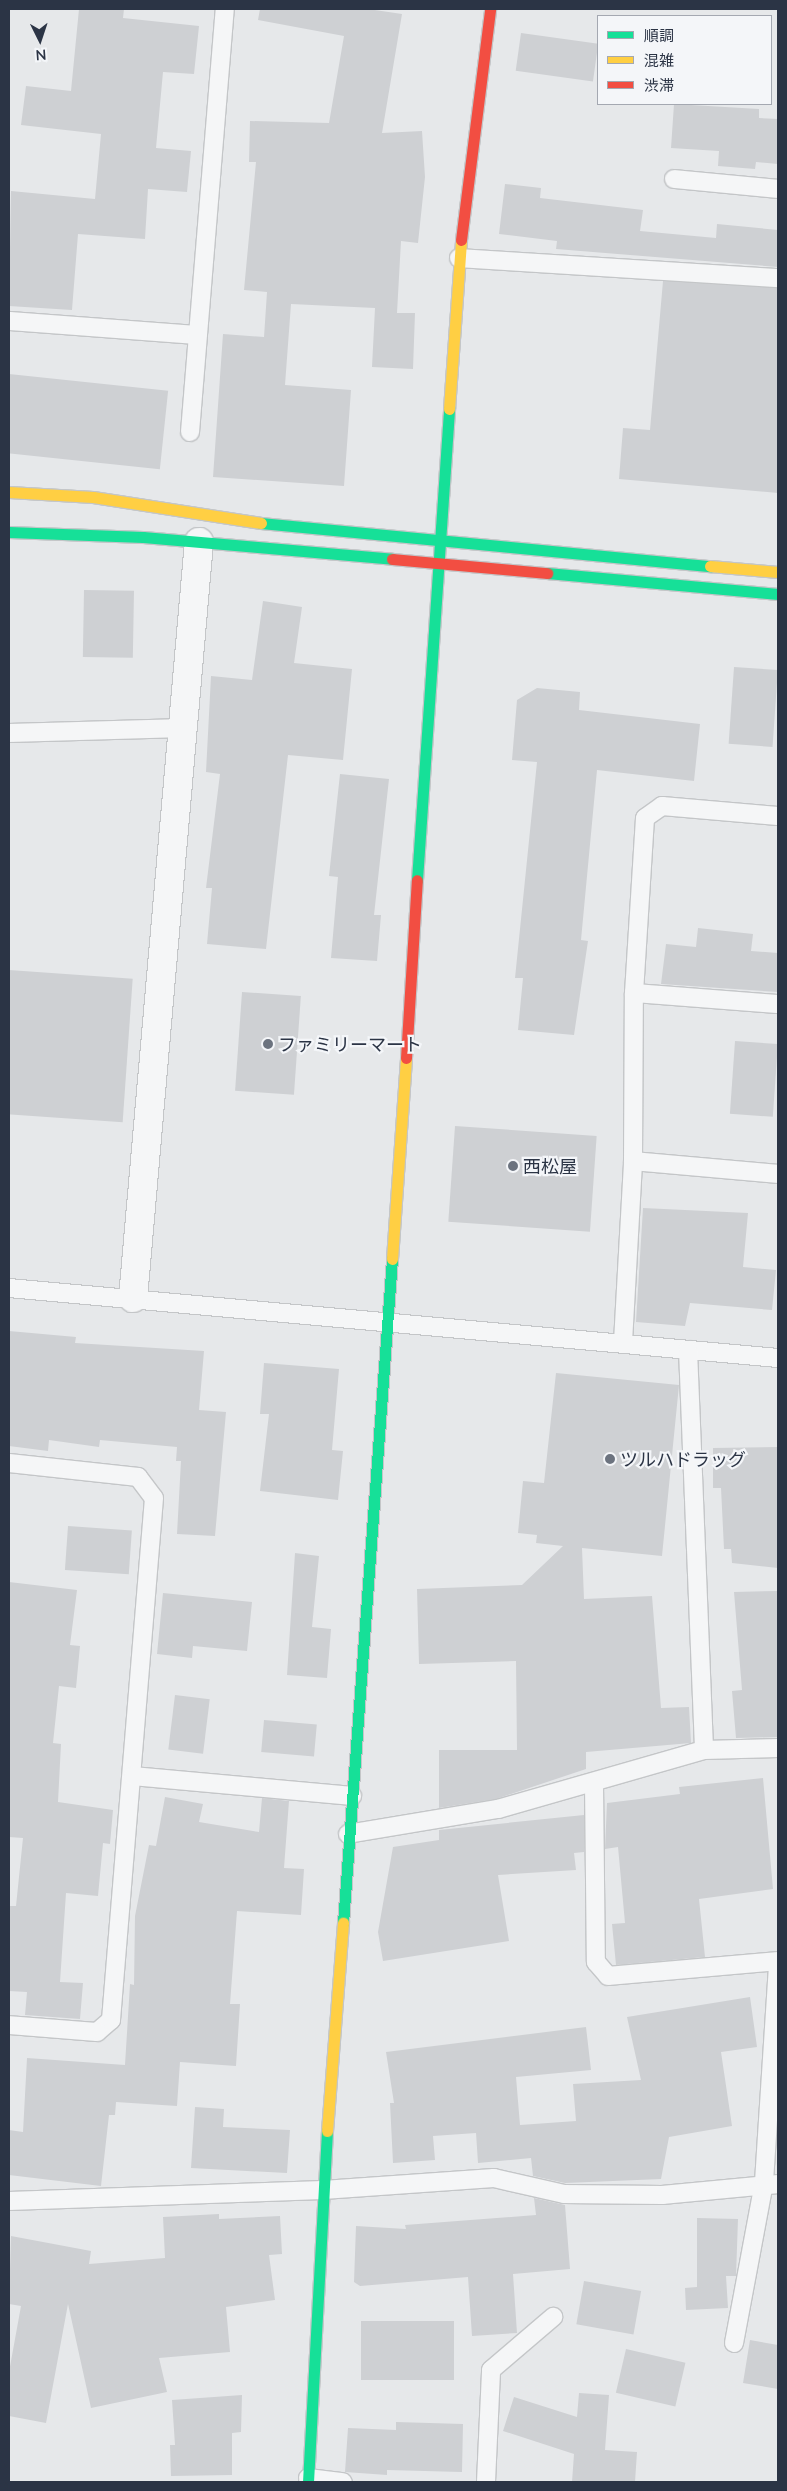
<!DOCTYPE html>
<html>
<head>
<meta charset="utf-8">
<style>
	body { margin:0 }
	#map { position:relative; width:787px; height:2491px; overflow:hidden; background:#e6e8ea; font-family:Lato,"Noto Sans JP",sans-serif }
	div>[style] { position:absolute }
	.building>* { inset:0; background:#ced0d3; transform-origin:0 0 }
	.roads { filter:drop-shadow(1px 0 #c4c6c8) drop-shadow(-1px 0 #c4c6c8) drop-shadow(0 1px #c4c6c8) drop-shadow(0 -1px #c4c6c8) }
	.lane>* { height:18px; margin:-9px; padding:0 9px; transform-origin:9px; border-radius:9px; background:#f5f6f7 }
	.street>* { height:28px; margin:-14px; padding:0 14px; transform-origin:14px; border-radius:14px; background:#f5f6f7 }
	.fast>* { height:11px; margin:-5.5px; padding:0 5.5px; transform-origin:5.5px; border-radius:5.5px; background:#16e098 }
	.slow>* { height:11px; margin:-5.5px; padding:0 5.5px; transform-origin:5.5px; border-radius:5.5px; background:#ffcf43 }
	.jam>* { height:11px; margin:-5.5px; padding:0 5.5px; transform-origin:5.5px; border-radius:5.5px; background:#f24e42 }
	.dots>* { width:14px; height:14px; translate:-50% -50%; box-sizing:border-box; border:2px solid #f4f6f9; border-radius:50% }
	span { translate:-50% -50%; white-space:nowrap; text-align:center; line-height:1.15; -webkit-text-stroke:4.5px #f4f6f9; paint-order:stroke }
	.poi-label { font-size:18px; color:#2b3445 }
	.left { translate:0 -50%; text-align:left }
	.frame { position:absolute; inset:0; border:10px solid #2b3445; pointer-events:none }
	.legend { position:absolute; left:597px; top:15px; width:175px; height:90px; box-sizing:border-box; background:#f4f6f9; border:1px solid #a4a8b1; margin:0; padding:6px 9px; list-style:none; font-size:15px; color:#2b3445 }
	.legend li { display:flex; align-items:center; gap:10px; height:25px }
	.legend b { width:25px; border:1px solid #a4a8b1 }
	.north { position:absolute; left:15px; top:15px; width:50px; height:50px; -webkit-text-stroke:4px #f4f6f9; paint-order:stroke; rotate:176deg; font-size:14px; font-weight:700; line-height:20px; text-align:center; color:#2b3445 }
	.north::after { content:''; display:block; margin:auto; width:18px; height:22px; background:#2b3445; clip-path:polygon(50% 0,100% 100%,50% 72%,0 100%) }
</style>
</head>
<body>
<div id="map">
	<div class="building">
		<div style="clip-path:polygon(79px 9px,124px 9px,123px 18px,199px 26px,194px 74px,163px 72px,156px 148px,191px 151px,187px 192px,148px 189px,145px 239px,78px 234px,72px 310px,9px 306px,11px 191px,95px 199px,101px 134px,21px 125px,26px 86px,71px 91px)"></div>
		<div style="clip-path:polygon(260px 9px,368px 9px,402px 14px,382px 133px,422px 131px,425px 177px,418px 243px,401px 241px,397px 313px,415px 313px,413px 369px,372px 367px,375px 308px,291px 304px,285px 385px,351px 390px,344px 486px,213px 477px,223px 334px,264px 337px,267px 292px,244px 290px,256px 162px,249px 162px,250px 121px,329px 123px,344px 36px,258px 20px)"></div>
		<div style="left:521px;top:33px;width:78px;height:38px;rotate:8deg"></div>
		<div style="clip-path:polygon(674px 104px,759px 109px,759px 118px,778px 119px,778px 164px,756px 162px,755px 169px,718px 166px,719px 151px,671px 148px)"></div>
		<div style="clip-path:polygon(505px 184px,541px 188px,540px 198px,643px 210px,640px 231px,716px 238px,717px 224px,778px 230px,778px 267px,556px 249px,557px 241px,499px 234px)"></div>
		<div style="clip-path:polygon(663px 281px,778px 288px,778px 493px,619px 479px,623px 428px,650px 430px)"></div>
		<div style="left:9px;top:374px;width:160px;height:79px;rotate:6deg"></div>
		<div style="left:84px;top:590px;width:50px;height:67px;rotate:1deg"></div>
		<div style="clip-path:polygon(263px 601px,302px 607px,294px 663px,352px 669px,343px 760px,288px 755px,266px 949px,207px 944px,212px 888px,206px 888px,220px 774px,206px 772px,211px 676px,252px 680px)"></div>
		<div style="left:734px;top:667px;width:44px;height:77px;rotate:4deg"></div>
		<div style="clip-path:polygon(537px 688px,580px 692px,579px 710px,700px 724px,694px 781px,597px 770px,581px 940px,588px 941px,574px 1035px,518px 1030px,523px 978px,515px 978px,537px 762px,512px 760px,517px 700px)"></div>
		<div style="clip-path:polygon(340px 774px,389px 779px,374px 915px,381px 915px,377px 961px,331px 958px,338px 877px,329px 876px)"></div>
		<div style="clip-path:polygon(698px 928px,753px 934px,751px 951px,778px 953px,778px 992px,661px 984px,666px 944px,696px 947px)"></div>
		<div style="left:9px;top:970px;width:124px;height:144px;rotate:4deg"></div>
		<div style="left:242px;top:992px;width:59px;height:99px;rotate:4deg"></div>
		<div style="left:735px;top:1041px;width:43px;height:73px;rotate:4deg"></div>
		<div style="left:455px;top:1126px;width:142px;height:96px;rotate:4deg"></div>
		<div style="clip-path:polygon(643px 1208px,748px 1213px,743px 1267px,776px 1270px,772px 1310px,690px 1303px,685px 1326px,636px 1322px)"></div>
		<div style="clip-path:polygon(9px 1331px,76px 1337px,75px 1343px,204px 1351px,199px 1410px,226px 1412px,215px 1536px,177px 1534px,181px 1461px,176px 1461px,177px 1447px,100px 1440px,99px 1447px,49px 1440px,48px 1451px,9px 1446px)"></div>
		<div style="clip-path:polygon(264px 1363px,339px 1369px,332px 1450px,343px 1451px,338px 1500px,260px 1491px,269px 1414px,260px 1414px)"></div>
		<div style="clip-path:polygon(556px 1373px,679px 1385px,662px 1556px,582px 1548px,584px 1599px,652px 1596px,661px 1708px,689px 1707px,691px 1743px,586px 1752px,586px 1769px,496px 1799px,439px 1808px,439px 1750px,517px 1750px,516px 1661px,419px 1664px,417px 1589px,522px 1585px,563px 1546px,536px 1543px,537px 1535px,518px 1533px,523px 1481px,544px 1483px)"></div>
		<div style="clip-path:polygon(778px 1447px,778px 1568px,732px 1563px,731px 1549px,724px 1549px,721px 1488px,713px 1488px,713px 1448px)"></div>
		<div style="left:68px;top:1526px;width:64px;height:44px;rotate:4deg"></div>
		<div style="clip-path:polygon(295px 1553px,319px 1556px,312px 1627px,331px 1629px,327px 1678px,287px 1675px)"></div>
		<div style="clip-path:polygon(9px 1582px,77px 1590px,70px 1645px,80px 1646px,76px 1688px,59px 1686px,53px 1743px,61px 1744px,58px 1802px,113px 1810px,110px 1844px,103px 1843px,98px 1896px,66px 1893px,60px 1982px,83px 1983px,80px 2019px,25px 2015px,27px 1992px,9px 1991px,9px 1906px,16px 1906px,23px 1838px,9px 1837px)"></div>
		<div style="clip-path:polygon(778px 1591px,778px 1737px,736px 1738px,732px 1691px,742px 1690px,734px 1592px)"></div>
		<div style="clip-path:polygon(163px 1593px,252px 1602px,247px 1651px,193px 1646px,192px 1658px,157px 1654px)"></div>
		<div style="left:175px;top:1695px;width:35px;height:55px;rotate:7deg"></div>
		<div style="left:264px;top:1720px;width:53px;height:32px;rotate:5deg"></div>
		<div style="clip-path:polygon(763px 1778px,773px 1889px,699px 1899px,705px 1957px,616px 1965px,612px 1924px,625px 1923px,618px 1847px,605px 1849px,607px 1803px,680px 1794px,679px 1787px)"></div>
		<div style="clip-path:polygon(165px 1797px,203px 1804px,199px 1822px,259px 1832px,262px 1798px,289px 1801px,284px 1868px,304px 1869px,301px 1915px,237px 1911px,230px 2004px,240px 2004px,236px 2066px,180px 2062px,177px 2106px,116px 2102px,115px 2115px,109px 2115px,101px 2186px,9px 2175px,9px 2130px,23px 2132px,27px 2058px,125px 2065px,130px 1984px,134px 1985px,135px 1916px,149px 1845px,156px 1846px)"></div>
		<div style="clip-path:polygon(584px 1815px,584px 1852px,574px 1853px,576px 1870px,498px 1875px,509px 1941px,383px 1961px,378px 1932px,393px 1847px,439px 1840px,439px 1830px)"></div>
		<div style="clip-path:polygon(750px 1997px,757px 2047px,721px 2052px,732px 2126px,669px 2137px,661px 2179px,565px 2183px,533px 2176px,531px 2158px,478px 2163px,476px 2133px,433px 2136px,435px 2160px,393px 2163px,390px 2103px,394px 2103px,386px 2052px,586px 2027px,591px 2070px,516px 2077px,520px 2125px,576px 2121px,573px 2084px,641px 2080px,627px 2017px)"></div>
		<div style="clip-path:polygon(195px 2107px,224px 2109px,223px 2127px,290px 2130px,287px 2173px,191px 2168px)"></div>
		<div style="clip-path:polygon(534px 2198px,565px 2205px,570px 2269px,513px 2274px,517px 2333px,472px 2336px,468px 2277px,360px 2286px,354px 2282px,356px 2226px,406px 2229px,405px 2225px,536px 2215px)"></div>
		<div style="clip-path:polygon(219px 2214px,219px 2219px,280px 2216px,282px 2254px,269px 2255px,275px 2300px,226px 2307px,230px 2352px,159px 2358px,167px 2392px,91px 2408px,68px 2304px,46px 2423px,9px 2416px,9px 2372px,21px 2306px,9px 2304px,11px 2236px,91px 2251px,89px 2264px,165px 2258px,163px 2217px)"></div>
		<div style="clip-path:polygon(697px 2218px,738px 2219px,736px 2276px,726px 2276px,728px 2308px,686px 2310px,685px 2288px,697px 2287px)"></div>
		<div style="left:584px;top:2281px;width:58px;height:44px;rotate:10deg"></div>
		<div style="left:361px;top:2321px;width:93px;height:59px"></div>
		<div style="clip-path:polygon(750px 2340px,778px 2345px,778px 2389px,743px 2383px)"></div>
		<div style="left:626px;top:2349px;width:61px;height:45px;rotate:13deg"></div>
		<div style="clip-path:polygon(579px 2393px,609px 2395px,605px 2450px,637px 2452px,635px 2482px,572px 2482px,574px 2454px,503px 2431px,514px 2397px,577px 2417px)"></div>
		<div style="clip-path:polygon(242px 2395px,241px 2432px,232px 2433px,232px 2475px,171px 2476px,170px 2445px,175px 2445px,172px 2400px)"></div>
		<div style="clip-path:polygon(396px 2422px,463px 2424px,462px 2472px,387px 2470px,387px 2475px,345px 2472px,348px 2428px,396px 2430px)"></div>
	</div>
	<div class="roads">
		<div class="lane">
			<div style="left:674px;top:179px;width:104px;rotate:5.5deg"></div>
			<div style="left:459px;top:258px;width:320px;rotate:3.6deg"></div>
			<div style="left:9px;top:321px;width:189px;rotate:4.3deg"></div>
			<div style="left:190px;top:432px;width:424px;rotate:-85.3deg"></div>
			<div style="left:9px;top:733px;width:175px;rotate:-1.6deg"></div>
			<div style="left:634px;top:993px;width:144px;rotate:4.4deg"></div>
			<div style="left:633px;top:1161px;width:146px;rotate:5.1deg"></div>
			<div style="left:9px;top:1288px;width:772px;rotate:5.2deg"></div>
			<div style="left:623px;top:1342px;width:181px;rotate:-86.8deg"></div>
			<div style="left:633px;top:1161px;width:168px;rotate:-89.7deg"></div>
			<div style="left:634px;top:993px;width:175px;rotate:-86.4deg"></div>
			<div style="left:645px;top:818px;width:21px;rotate:-35deg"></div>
			<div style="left:662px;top:806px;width:116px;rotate:4.9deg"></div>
			<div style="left:688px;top:1350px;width:400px;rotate:87.7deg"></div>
			<div style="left:9px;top:1463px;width:130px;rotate:6.2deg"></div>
			<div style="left:138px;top:1477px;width:26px;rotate:53deg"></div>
			<div style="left:154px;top:1498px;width:524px;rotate:94.71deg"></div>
			<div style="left:111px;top:2020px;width:18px;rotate:139deg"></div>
			<div style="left:97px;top:2032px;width:88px;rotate:-175.5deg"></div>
			<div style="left:133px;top:1776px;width:220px;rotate:5.2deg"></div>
			<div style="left:594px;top:1784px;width:178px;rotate:89.4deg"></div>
			<div style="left:596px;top:1962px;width:18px;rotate:49deg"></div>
			<div style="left:608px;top:1976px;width:171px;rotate:-5deg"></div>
			<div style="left:348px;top:1834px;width:152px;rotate:-9.5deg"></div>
			<div style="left:498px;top:1809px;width:214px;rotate:-16deg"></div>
			<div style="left:704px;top:1750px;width:74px;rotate:-1.5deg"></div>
			<div style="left:9px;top:2201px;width:314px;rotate:-2deg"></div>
			<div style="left:323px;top:2190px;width:171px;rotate:-4deg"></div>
			<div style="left:494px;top:2178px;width:72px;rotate:12.9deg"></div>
			<div style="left:564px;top:2194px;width:98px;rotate:0.6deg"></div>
			<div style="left:662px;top:2195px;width:117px;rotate:-5.4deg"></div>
			<div style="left:734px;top:2343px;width:164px;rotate:-79.4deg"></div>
			<div style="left:764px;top:2182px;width:219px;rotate:-86.3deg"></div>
			<div style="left:308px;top:2478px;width:35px;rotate:7deg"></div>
			<div style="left:486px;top:2482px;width:112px;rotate:-87.4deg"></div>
			<div style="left:491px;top:2370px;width:82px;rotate:-40.5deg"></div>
		</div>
		<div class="street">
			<div style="left:133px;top:1298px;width:759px;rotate:-85.01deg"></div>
		</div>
		<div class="fast">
			<div style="left:261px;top:523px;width:451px;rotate:5.5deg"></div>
			<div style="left:9px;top:532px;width:134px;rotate:2.1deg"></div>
			<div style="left:143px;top:537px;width:250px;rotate:5deg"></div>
			<div style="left:547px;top:573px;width:232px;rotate:5.2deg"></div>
			<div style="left:417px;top:880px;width:472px;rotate:-86.1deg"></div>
			<div style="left:343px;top:1923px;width:666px;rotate:-85.78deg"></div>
			<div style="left:308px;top:2482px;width:352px;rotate:-86.9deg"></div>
		</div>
		<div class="slow">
			<div style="left:449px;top:409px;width:169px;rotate:-85.9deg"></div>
			<div style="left:9px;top:492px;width:84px;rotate:3.4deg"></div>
			<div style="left:93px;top:497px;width:170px;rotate:8.8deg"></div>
			<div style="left:710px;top:566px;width:68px;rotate:5deg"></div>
			<div style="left:392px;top:1259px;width:201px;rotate:-86deg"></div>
			<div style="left:327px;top:2131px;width:209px;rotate:-85.6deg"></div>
		</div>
		<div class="jam">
			<div style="left:461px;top:240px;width:233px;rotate:-82.8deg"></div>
			<div style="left:392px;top:559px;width:156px;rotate:5.2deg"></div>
			<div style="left:406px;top:1058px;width:178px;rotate:-86.5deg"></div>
		</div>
	</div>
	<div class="dots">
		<div style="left:268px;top:1044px;background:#6c737f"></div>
		<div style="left:513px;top:1166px;background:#6c737f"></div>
		<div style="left:610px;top:1459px;background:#6c737f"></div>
	</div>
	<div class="poi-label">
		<span class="left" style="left:278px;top:1044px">ファミリーマート</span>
		<span class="left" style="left:523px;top:1166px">西松屋</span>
		<span class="left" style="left:620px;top:1459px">ツルハドラッグ</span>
	</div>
	<div class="frame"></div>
	<ul class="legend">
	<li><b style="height:6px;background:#16e098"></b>順調</li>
	<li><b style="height:6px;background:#ffcf43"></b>混雑</li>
	<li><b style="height:6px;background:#f24e42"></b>渋滞</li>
	</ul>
	<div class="north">N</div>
</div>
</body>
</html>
